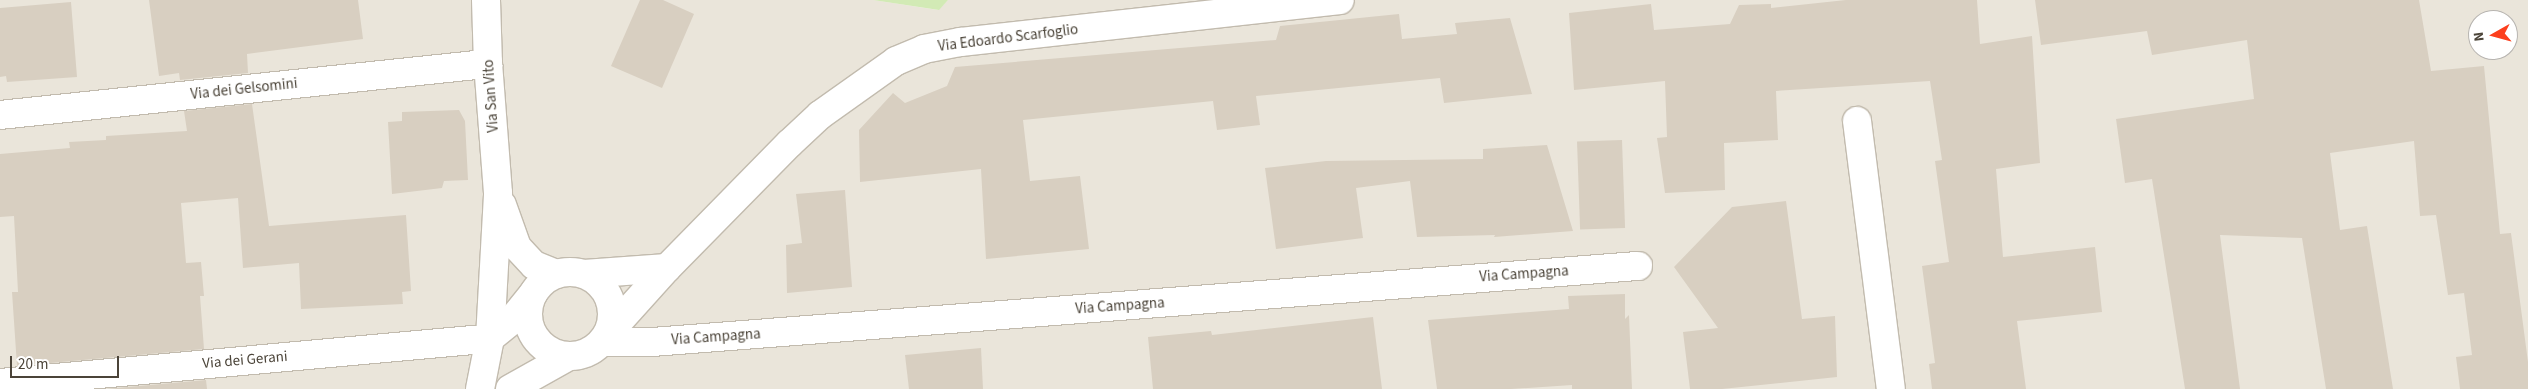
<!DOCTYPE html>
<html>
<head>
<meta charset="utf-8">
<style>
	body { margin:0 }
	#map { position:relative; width:2528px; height:389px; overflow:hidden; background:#f6f3ec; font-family:"Source Sans 3",sans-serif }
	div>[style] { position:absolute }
	.residential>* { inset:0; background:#eae5da }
	.green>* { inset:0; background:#d2eab5 }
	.building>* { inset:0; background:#d8cfc1; transform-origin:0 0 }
	.roads { filter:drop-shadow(1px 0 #c2bbae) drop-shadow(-1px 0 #c2bbae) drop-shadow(0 1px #c2bbae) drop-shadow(0 -1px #c2bbae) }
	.minor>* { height:28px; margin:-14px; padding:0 14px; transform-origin:14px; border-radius:14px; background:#fff }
	.minor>.ring { margin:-14px; padding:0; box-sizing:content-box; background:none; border:28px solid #fff; border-radius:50% }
	span { translate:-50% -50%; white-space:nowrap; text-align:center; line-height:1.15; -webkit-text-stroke:4px #fff; paint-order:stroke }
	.street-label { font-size:15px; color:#4b4439 }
	.north { position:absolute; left:2468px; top:10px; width:50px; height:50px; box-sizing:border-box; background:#fff; border:1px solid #b7b4b0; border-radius:50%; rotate:263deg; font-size:14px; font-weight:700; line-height:20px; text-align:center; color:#4b4439 }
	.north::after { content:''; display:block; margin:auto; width:18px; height:22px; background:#fc3f1d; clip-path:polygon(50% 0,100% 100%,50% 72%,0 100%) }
	.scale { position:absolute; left:10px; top:356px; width:109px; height:22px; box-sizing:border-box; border:2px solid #4b4439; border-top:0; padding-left:6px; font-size:15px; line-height:18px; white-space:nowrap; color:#4b4439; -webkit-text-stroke:4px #fff; paint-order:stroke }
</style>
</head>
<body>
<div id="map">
	<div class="residential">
		<div style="clip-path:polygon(evenodd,0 0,873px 0,938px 10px,948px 0,2528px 0,2528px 389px,0 389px,0 0,2478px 20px,2508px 20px,2508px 50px,2478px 50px,2478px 20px)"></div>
	</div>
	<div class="green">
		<div style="clip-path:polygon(873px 0,948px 0,939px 10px)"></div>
	</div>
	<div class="building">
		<div style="clip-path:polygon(149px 0,358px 0,363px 39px,247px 54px,248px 73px,180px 80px,179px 73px,159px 76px)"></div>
		<div style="clip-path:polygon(640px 0,663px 0,694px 14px,662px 88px,611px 66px)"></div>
		<div style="clip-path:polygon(1846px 0,1977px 0,1980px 44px,2032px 36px,2040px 163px,1996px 169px,2003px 257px,2095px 247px,2102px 312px,2017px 321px,2026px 389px,1932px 389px,1929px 364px,1935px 363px,1922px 266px,1949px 262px,1935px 161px,1942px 160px,1930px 81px,1776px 91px,1778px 140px,1724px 143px,1725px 190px,1665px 193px,1657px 138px,1667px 137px,1665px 81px,1574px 90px,1569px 13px,1651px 4px,1654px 30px,1730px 24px,1739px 5px,1771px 4px,1771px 8px)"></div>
		<div style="clip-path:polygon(2035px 0,2419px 0,2431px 71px,2484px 66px,2500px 234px,2511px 233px,2528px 362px,2528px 389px,2460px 389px,2456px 357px,2472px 355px,2464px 293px,2448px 295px,2436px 215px,2420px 216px,2414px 141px,2330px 153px,2340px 230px,2367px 226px,2393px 389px,2326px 389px,2302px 238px,2220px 235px,2240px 389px,2185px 389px,2152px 179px,2125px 183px,2116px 119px,2254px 99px,2247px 40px,2152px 55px,2147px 31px,2041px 45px)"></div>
		<div style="clip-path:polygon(71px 2px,77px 77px,7px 82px,6px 76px,0 77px,0 8px)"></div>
		<div style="clip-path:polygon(1399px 14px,1402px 39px,1457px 34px,1455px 23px,1510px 18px,1532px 94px,1444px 103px,1440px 78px,1256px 96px,1260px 125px,1217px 130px,1213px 101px,1023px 120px,1030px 181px,1080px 176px,1089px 249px,986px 259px,981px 169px,860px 182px,859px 130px,893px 93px,905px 103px,947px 86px,955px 67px,1276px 40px,1280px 26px)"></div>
		<div style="clip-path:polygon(252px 104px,269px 226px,406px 215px,411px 291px,402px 292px,403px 304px,301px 309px,299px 263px,243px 268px,238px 198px,181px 203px,186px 263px,201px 262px,204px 296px,200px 296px,204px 349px,17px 366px,12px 292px,18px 292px,14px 216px,0 217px,0 154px,70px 148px,69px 142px,106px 140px,106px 136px,187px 131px,184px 111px)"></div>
		<div style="clip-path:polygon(459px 110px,465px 121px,468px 180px,444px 181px,442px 188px,392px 194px,388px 122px,402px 121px,402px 112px)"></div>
		<div style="left:1622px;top:140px;width:88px;height:45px;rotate:88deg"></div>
		<div style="clip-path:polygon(1547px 145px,1573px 231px,1494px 237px,1495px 235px,1417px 237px,1410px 181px,1356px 188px,1363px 238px,1276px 249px,1265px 168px,1326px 161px,1483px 159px,1483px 149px)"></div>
		<div style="clip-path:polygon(845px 190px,852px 287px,787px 293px,786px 245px,802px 243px,796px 194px)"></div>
		<div style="clip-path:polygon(1786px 201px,1802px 319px,1835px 316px,1837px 377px,1722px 389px,1690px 389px,1683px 332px,1718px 328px,1674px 267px,1732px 207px)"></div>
		<div style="clip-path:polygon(1625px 294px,1625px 319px,1629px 315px,1632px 389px,1572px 389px,1572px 385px,1511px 389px,1437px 389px,1428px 320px,1569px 309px,1568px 296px)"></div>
		<div style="clip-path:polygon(1373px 317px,1382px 389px,1153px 389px,1148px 337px,1211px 331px,1212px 335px)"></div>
		<div style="clip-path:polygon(981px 348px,983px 389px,909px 389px,905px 355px)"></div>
		<div style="clip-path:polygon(206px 380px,207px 389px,106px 389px)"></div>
	</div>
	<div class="roads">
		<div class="minor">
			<div style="left:0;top:115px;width:491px;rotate:-6deg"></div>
			<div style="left:1857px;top:121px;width:270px;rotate:82.8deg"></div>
			<div style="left:502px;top:205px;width:45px;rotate:70.3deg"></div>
			<div style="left:517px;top:247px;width:25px;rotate:47deg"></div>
			<div style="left:534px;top:265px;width:24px;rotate:22deg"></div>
			<div class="ring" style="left:528px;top:272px;width:56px;height:56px"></div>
			<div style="left:584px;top:274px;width:83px;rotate:-4.1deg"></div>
			<div style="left:610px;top:331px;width:85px;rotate:-47.9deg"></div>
			<div style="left:667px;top:268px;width:175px;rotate:-45.5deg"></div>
			<div style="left:790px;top:143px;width:41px;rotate:-43deg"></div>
			<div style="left:820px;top:115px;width:93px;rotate:-35.4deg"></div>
			<div style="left:896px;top:61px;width:30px;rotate:-23deg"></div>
			<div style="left:924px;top:49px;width:38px;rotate:-11deg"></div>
			<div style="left:961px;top:42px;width:381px;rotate:-6.3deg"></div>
			<div style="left:602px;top:342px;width:50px"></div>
			<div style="left:652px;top:342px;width:989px;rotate:-4.41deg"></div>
			<div style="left:0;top:383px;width:492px;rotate:-5.2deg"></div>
			<div style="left:490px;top:338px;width:27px;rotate:-39deg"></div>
			<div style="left:511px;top:321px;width:36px;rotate:-51deg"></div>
			<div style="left:480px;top:389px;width:52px;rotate:-78.9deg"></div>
			<div style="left:490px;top:338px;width:145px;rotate:-86.8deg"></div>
			<div style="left:498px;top:193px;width:129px;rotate:-94.4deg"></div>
			<div style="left:488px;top:64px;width:64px;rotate:-91.8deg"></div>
			<div style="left:510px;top:389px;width:65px;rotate:-29.3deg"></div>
		</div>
	</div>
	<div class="street-label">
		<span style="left:1008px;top:38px;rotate:-7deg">Via Edoardo Scarfoglio</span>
		<span style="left:244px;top:89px;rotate:-6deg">Via dei Gelsomini</span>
		<span style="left:491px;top:96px;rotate:-94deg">Via San Vito</span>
		<span style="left:1524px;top:274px;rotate:-4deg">Via Campagna</span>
		<span style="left:1120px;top:306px;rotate:-4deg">Via Campagna</span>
		<span style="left:716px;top:337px;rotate:-4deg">Via Campagna</span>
		<span style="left:245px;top:360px;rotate:-5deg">Via dei Gerani</span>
	</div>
	<div class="north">N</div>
	<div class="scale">20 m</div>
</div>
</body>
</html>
